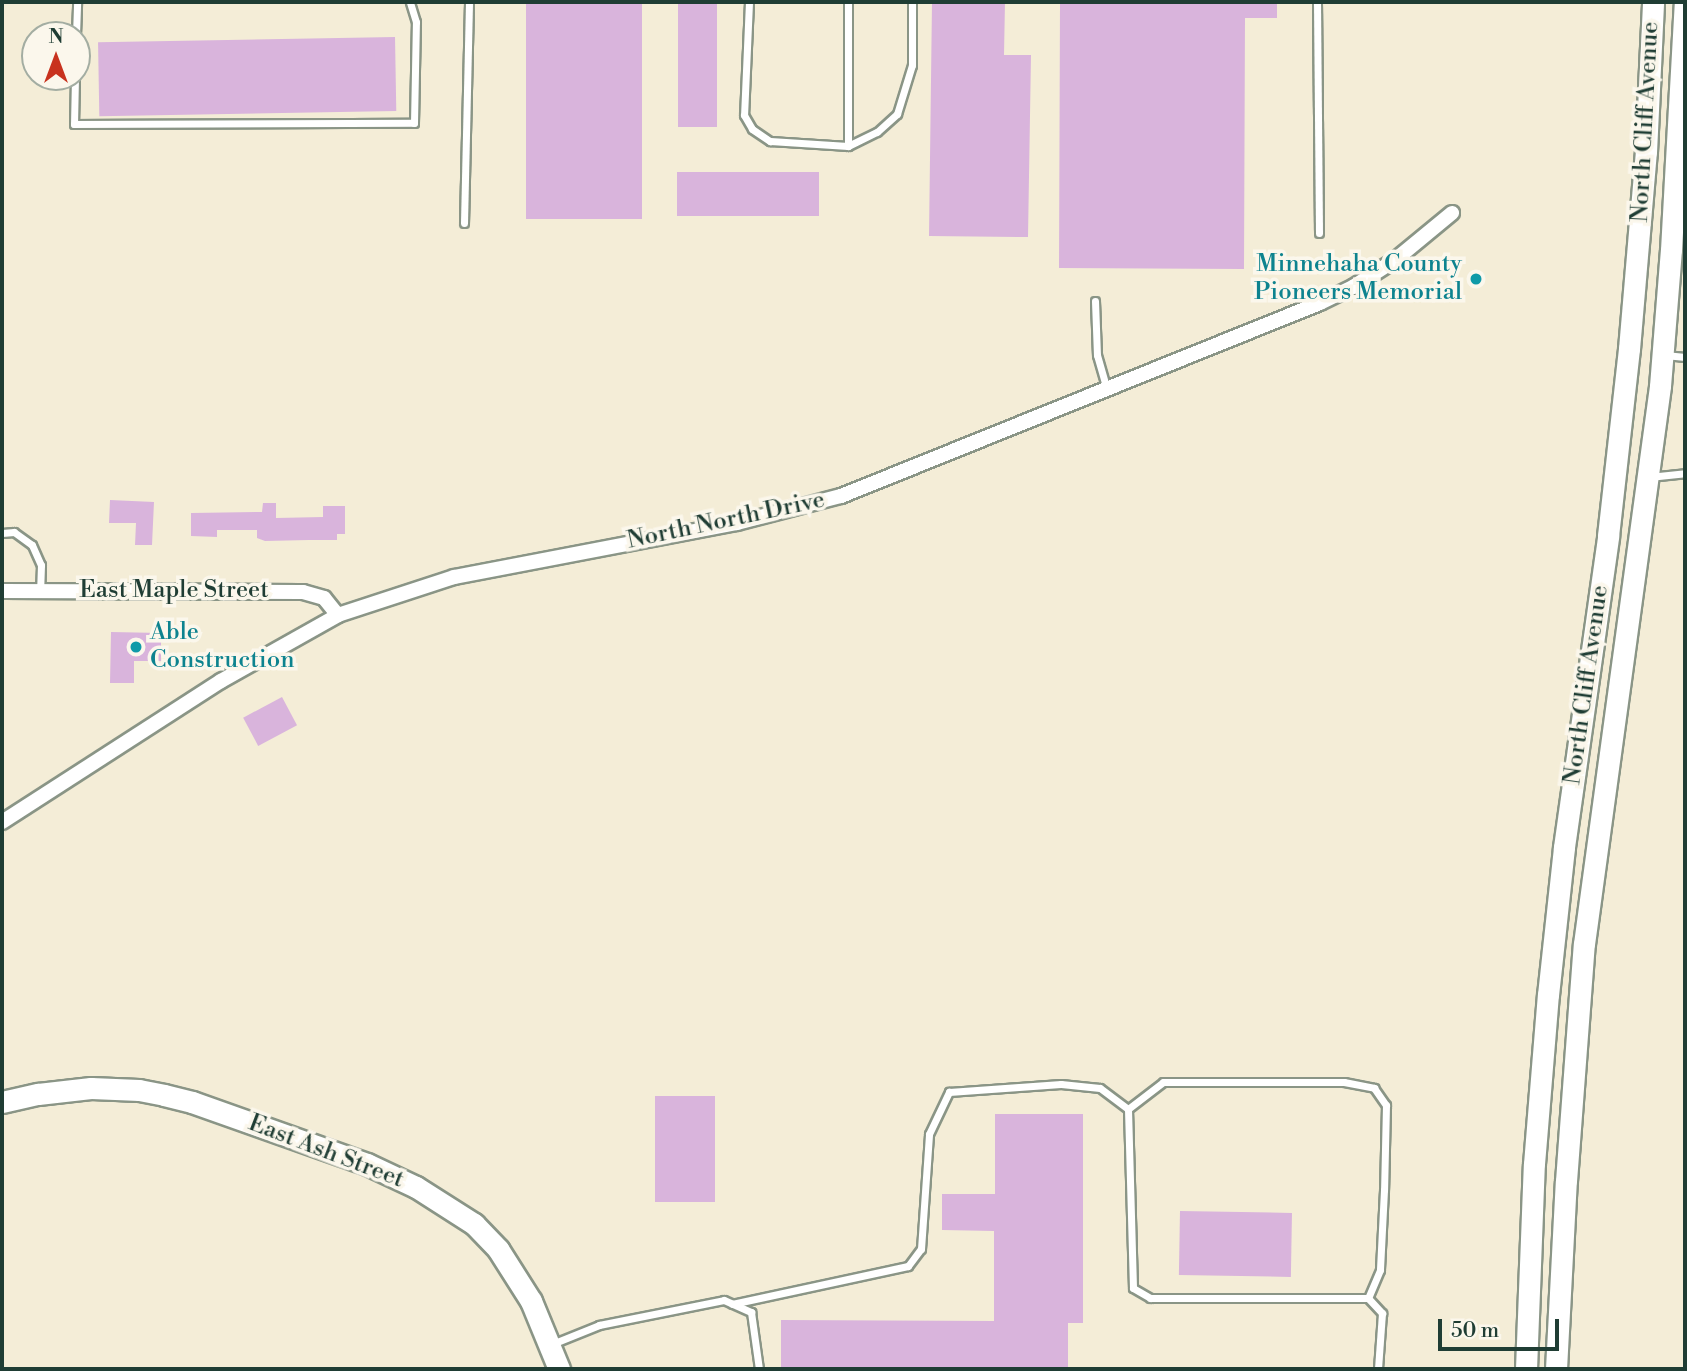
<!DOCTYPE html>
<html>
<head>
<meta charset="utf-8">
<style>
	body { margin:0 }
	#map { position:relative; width:1687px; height:1371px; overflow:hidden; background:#f4edd7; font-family:"Libre Bodoni",serif }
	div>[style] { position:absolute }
	.building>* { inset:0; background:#d9b4dc; transform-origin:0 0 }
	.roads { filter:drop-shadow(2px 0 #8a9586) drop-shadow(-2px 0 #8a9586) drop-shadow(0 2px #8a9586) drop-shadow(0 -2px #8a9586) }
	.lane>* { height:7px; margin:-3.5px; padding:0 3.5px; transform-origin:3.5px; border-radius:3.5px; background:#fff }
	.street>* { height:14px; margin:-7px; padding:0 7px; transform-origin:7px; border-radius:7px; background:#fff }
	.secondary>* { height:21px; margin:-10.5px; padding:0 10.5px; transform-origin:10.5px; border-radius:10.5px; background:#fff }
	.dots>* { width:19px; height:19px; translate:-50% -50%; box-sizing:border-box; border:4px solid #fbf7ec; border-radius:50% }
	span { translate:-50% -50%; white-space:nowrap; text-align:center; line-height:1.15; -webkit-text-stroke:7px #fbf7ec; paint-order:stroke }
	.street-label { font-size:24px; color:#1f3d34 }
	.culture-label { font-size:24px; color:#0d838f }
	.right { translate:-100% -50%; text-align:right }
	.left { translate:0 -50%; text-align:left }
	.frame { position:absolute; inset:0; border:4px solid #1f3d34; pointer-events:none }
	.north { position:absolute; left:21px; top:21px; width:70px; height:70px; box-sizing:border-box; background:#fbf7ec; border:2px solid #a3ada2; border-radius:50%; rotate:0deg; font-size:19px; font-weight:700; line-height:28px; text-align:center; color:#1f3d34 }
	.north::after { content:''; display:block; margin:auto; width:24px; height:32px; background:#c8321e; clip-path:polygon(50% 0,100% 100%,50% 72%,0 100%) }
	.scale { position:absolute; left:1438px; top:1319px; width:121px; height:32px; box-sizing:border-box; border:4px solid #1f3d34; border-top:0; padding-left:9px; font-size:21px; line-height:24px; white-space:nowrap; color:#1f3d34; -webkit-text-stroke:5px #fbf7ec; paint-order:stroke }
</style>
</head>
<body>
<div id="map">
	<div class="building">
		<div style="left:526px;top:2px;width:116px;height:217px"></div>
		<div style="left:678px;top:2px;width:39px;height:125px"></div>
		<div style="clip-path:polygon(932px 2px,1005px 2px,1004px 55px,1031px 55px,1028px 237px,929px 236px)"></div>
		<div style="clip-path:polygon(1060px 2px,1277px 2px,1277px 18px,1245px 18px,1244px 269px,1059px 268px)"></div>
		<div style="left:395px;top:37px;width:74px;height:297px;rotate:89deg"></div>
		<div style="left:819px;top:172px;width:44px;height:142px;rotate:90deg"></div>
		<div style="clip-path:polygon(110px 500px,154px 502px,152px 545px,135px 545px,136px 523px,109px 523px)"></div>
		<div style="clip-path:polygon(263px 503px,276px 503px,276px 518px,323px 517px,323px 506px,345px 506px,345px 534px,337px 534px,337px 540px,309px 540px,265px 541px,257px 538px,257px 530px,217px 530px,217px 537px,191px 536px,191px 513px,262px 512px)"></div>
		<div style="clip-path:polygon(111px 632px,161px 633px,161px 661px,134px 661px,134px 683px,110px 683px)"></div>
		<div style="left:282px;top:697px;width:32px;height:44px;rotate:62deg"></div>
		<div style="left:655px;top:1096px;width:60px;height:106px"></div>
		<div style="clip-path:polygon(995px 1114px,1083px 1114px,1083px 1323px,1068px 1323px,1068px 1369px,781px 1369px,781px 1320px,994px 1321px,994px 1231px,942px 1230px,942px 1194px,995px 1194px)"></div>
		<div style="left:1180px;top:1211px;width:112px;height:64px;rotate:1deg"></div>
	</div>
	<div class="roads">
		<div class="lane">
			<div style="left:749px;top:2px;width:113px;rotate:92.5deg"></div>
			<div style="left:744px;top:115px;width:16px;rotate:60deg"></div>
			<div style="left:752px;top:129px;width:22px;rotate:34deg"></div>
			<div style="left:770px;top:141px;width:78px;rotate:3.7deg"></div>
			<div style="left:848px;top:146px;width:32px;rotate:-26deg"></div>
			<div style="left:877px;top:132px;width:27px;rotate:-42deg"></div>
			<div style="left:897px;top:114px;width:51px;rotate:-73deg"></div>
			<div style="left:912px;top:65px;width:63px;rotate:-90deg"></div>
			<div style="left:848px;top:2px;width:144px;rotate:90deg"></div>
			<div style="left:1317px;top:2px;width:231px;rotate:89.5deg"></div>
			<div style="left:76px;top:35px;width:33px;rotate:-88deg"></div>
			<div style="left:75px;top:77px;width:47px;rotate:91.2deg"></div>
			<div style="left:74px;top:124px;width:340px;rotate:-0.2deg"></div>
			<div style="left:414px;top:123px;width:101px;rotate:-88.9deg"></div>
			<div style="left:416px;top:22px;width:21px;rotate:-107deg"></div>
			<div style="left:464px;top:223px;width:221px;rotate:-88.7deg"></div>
			<div style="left:1095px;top:301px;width:54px;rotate:87.9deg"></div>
			<div style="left:1097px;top:355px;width:36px;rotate:74deg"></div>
			<div style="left:1665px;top:355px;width:20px;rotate:6deg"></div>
			<div style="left:1649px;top:477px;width:36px;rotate:-6deg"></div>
			<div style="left:2px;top:533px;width:12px;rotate:-5deg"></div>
			<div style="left:14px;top:532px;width:22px;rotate:36deg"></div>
			<div style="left:32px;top:545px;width:22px;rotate:66deg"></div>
			<div style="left:41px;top:565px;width:26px;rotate:92deg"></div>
			<div style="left:1128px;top:1109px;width:44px;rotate:-37.6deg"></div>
			<div style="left:1163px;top:1082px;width:181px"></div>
			<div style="left:1344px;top:1082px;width:31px;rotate:11deg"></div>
			<div style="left:1374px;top:1088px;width:21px;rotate:55deg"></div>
			<div style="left:1386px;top:1105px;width:85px;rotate:91.3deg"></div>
			<div style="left:1384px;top:1190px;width:80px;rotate:92.9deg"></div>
			<div style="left:1380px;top:1270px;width:30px;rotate:113deg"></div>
			<div style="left:732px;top:1304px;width:180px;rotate:-12.2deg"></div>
			<div style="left:908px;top:1266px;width:21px;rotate:-53deg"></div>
			<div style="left:921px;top:1249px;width:115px;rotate:-86deg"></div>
			<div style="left:929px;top:1134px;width:47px;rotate:-64.5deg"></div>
			<div style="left:949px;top:1092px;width:112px;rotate:-4.1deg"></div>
			<div style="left:1061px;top:1084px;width:39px;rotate:6deg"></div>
			<div style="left:1100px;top:1088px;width:35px;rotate:37deg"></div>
			<div style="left:1128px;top:1109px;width:179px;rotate:88.4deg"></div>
			<div style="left:1133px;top:1288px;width:20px;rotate:30deg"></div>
			<div style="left:1150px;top:1298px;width:218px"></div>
			<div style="left:1368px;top:1298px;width:21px;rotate:47deg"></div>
			<div style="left:1382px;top:1313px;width:56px;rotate:94.1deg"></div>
			<div style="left:552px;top:1344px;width:51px;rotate:-22deg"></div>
			<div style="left:599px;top:1325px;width:127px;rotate:-11.3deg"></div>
			<div style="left:724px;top:1300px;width:30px;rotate:24deg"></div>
			<div style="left:751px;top:1312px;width:58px;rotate:82deg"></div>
		</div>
		<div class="street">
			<div style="left:2px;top:591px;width:301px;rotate:0.2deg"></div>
			<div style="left:303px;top:592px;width:22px;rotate:16deg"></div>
			<div style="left:324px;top:598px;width:22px;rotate:51deg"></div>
			<div style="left:2px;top:822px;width:260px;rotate:-32.8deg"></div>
			<div style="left:221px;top:681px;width:134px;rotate:-29.4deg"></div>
			<div style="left:338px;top:615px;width:122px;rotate:-18.1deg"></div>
			<div style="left:454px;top:577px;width:288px;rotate:-10.8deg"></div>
			<div style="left:737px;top:523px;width:107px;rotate:-14.6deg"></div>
			<div style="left:841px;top:496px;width:516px;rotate:-21.95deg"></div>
			<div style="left:1320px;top:303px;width:37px;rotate:-26deg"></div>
			<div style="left:1353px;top:287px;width:50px;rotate:-32.7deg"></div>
			<div style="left:1395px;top:260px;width:74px;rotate:-39.5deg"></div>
		</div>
		<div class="secondary">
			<div style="left:2px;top:1102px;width:37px;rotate:-13deg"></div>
			<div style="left:38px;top:1094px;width:53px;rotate:-6.5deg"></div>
			<div style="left:91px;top:1088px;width:48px;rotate:2.4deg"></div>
			<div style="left:139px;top:1090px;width:25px;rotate:11deg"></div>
			<div style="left:164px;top:1095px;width:29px;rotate:14deg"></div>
			<div style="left:192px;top:1102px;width:186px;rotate:19.5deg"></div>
			<div style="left:367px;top:1164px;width:54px;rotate:25.1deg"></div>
			<div style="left:416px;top:1187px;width:69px;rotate:32.5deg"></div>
			<div style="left:474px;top:1224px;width:35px;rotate:46deg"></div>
			<div style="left:498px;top:1249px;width:62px;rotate:57.6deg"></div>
			<div style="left:531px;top:1301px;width:74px;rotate:67.6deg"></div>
			<div style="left:1526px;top:1369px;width:205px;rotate:-87.8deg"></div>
			<div style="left:1534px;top:1164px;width:170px;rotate:-85.3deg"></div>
			<div style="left:1548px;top:995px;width:149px;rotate:-83.8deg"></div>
			<div style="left:1564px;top:847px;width:314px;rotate:-81.9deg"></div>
			<div style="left:1608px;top:536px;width:188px;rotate:-83.6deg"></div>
			<div style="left:1629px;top:349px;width:198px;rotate:-85.1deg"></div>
			<div style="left:1646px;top:152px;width:150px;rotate:-87.3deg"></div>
			<div style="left:1556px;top:1369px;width:188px;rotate:-87deg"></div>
			<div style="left:1566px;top:1181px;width:238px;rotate:-85.7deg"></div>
			<div style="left:1584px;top:944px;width:563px;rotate:-82.24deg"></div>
			<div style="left:1660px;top:386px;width:136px;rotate:-85.4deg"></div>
			<div style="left:1671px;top:250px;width:247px;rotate:-86.8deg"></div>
		</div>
	</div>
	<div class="dots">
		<div style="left:1476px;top:279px;background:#0f9aa8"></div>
		<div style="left:136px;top:647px;background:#0f9aa8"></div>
	</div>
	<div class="street-label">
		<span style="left:1646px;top:122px;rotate:-87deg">North Cliff Avenue</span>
		<span style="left:726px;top:521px;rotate:-12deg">North North Drive</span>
		<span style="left:174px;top:591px">East Maple Street</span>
		<span style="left:1587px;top:685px;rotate:-82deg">North Cliff Avenue</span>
		<span style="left:326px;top:1152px;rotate:21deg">East Ash Street</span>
	</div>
	<div class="culture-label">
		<span class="right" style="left:1462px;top:279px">Minnehaha County<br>Pioneers Memorial</span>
		<span class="left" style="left:150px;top:647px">Able<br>Construction</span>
	</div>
	<div class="frame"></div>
	<div class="north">N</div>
	<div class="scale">50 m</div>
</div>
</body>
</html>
